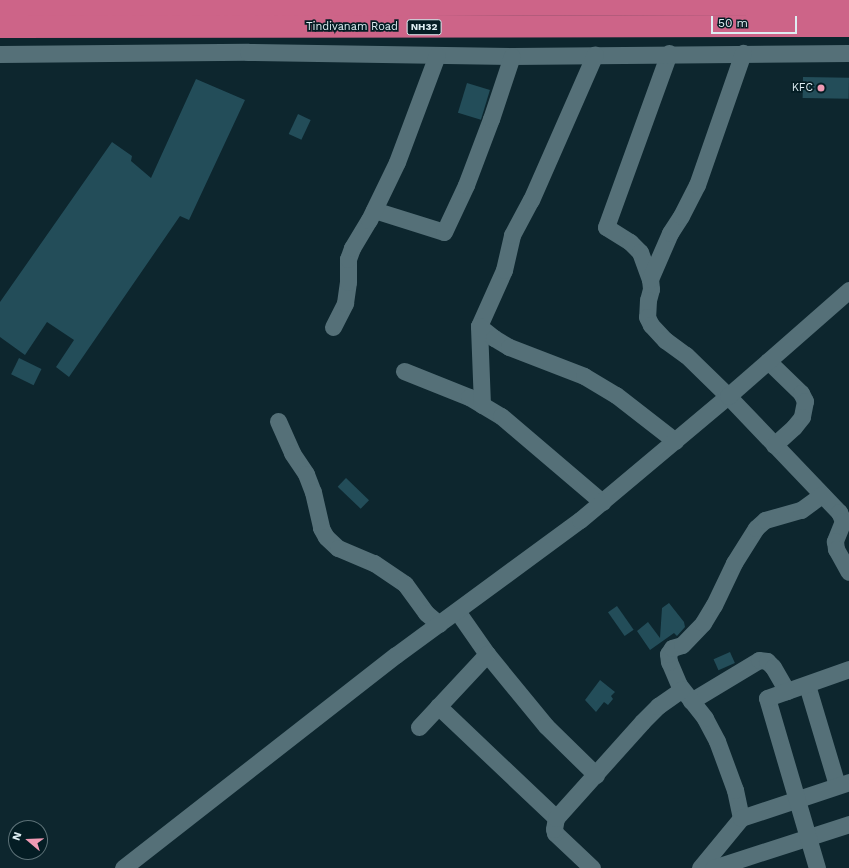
<!DOCTYPE html>
<html>
<head>
<meta charset="utf-8">
<style>
	body { margin:0 }
	#map { position:relative; width:849px; height:868px; overflow:hidden; background:#0d262e; font-family:"Work Sans",sans-serif }
	div>[style] { position:absolute }
	.building>* { inset:0; background:#234d59; transform-origin:0 0 }
	.minor>* { height:17px; margin:-8.5px; padding:0 8.5px; transform-origin:8.5px; border-radius:8.5px; background:#557078 }
	.highway>* { height:22px; margin:-11px; padding:0 11px; transform-origin:11px; border-radius:11px; background:#cd6488 }
	.dots>* { width:11px; height:11px; translate:-50% -50%; box-sizing:border-box; border:2px solid #041d24; border-radius:50% }
	span { translate:-50% -50%; white-space:nowrap; text-align:center; line-height:1.15; -webkit-text-stroke:3.5px #041d24; paint-order:stroke }
	.shield-label span { padding:1px 3px; background:#041d24; border:1px solid; border-radius:3px; -webkit-text-stroke-width:0 }
	.shield-label { font-size:10px; color:#dfeef3; font-weight:700 }
	.street-label { font-size:11px; color:#dfeef3 }
	.poi-label { font-size:11px; color:#dfeef3 }
	.right { translate:-100% -50%; text-align:right }
	.north { position:absolute; left:8px; top:820px; width:40px; height:40px; box-sizing:border-box; background:#041d24; border:1px solid #5c7177; border-radius:50%; rotate:289deg; font-size:11px; font-weight:700; line-height:16px; text-align:center; color:#dfeef3 }
	.north::after { content:''; display:block; margin:auto; width:14px; height:18px; background:#f09ab4; clip-path:polygon(50% 0,100% 100%,50% 72%,0 100%) }
	.scale { position:absolute; left:711px; top:16px; width:86px; height:18px; box-sizing:border-box; border:2px solid #dfeef3; border-top:0; padding-left:5px; font-size:12px; line-height:14px; white-space:nowrap; color:#dfeef3; -webkit-text-stroke:3px #041d24; paint-order:stroke }
</style>
</head>
<body>
<div id="map">
	<div class="building">
		<div style="left:803px;top:77px;width:46px;height:21px;rotate:1deg"></div>
		<div style="clip-path:polygon(196px 79px,245px 100px,189px 220px,180px 216px,69px 377px,56px 367px,74px 340px,47px 322px,25px 355px,0 337px,0 302px,112px 142px,132px 156px,131px 161px,151px 178px)"></div>
		<div style="left:467px;top:83px;width:24px;height:31px;rotate:17deg"></div>
		<div style="left:298px;top:114px;width:14px;height:22px;rotate:25deg"></div>
		<div style="left:19px;top:358px;width:25px;height:18px;rotate:26deg"></div>
		<div style="left:346px;top:478px;width:32px;height:12px;rotate:44deg"></div>
		<div style="clip-path:polygon(669px 603px,684px 622px,685px 627px,677px 636px,674px 633px,650px 650px,637px 631px,648px 622px,660px 638px,662px 608px)"></div>
		<div style="left:617px;top:606px;width:29px;height:11px;rotate:55deg"></div>
		<div style="left:730px;top:652px;width:12px;height:18px;rotate:66deg"></div>
		<div style="clip-path:polygon(600px 680px,615px 692px,611px 696px,613px 699px,608px 705px,604px 702px,596px 712px,585px 700px)"></div>
	</div>
	<div class="minor">
		<div style="left:669px;top:53px;width:185px;rotate:109.9deg"></div>
		<div style="left:606px;top:227px;width:28px;rotate:32deg"></div>
		<div style="left:630px;top:242px;width:14px;rotate:45deg"></div>
		<div style="left:640px;top:252px;width:29px;rotate:70deg"></div>
		<div style="left:650px;top:279px;width:10px;rotate:84deg"></div>
		<div style="left:651px;top:289px;width:11px;rotate:105deg"></div>
		<div style="left:648px;top:300px;width:17px;rotate:93deg"></div>
		<div style="left:647px;top:317px;width:9px;rotate:63deg"></div>
		<div style="left:651px;top:325px;width:21px;rotate:47deg"></div>
		<div style="left:665px;top:340px;width:26px;rotate:36deg"></div>
		<div style="left:686px;top:355px;width:59px;rotate:44.3deg"></div>
		<div style="left:728px;top:396px;width:161px;rotate:46.3deg"></div>
		<div style="left:839px;top:512px;width:10px;rotate:66deg"></div>
		<div style="left:843px;top:521px;width:22px;rotate:112deg"></div>
		<div style="left:835px;top:541px;width:8px;rotate:83deg"></div>
		<div style="left:836px;top:549px;width:26px;rotate:61deg"></div>
		<div style="left:0;top:54px;width:248px;rotate:-0.5deg"></div>
		<div style="left:248px;top:52px;width:264px;rotate:0.9deg"></div>
		<div style="left:512px;top:56px;width:337px;rotate:-0.5deg"></div>
		<div style="left:374px;top:210px;width:73px;rotate:17.4deg"></div>
		<div style="left:444px;top:232px;width:52px;rotate:-64.9deg"></div>
		<div style="left:466px;top:185px;width:71px;rotate:-69.3deg"></div>
		<div style="left:491px;top:119px;width:66px;rotate:-71.6deg"></div>
		<div style="left:650px;top:279px;width:50px;rotate:-66.5deg"></div>
		<div style="left:670px;top:233px;width:20px;rotate:-57deg"></div>
		<div style="left:681px;top:216px;width:35px;rotate:-63deg"></div>
		<div style="left:697px;top:185px;width:140px;rotate:-70.8deg"></div>
		<div style="left:479px;top:326px;width:61px;rotate:-65.9deg"></div>
		<div style="left:504px;top:270px;width:36px;rotate:-77deg"></div>
		<div style="left:512px;top:235px;width:40px;rotate:-62deg"></div>
		<div style="left:531px;top:200px;width:159px;rotate:-66.3deg"></div>
		<div style="left:333px;top:327px;width:27px;rotate:-63deg"></div>
		<div style="left:345px;top:303px;width:21px;rotate:-82deg"></div>
		<div style="left:348px;top:282px;width:23px;rotate:-90deg"></div>
		<div style="left:348px;top:259px;width:12px;rotate:-70deg"></div>
		<div style="left:352px;top:248px;width:33px;rotate:-59deg"></div>
		<div style="left:369px;top:220px;width:64px;rotate:-64.2deg"></div>
		<div style="left:397px;top:162px;width:114px;rotate:-69.5deg"></div>
		<div style="left:768px;top:361px;width:46px;rotate:44.1deg"></div>
		<div style="left:801px;top:393px;width:9px;rotate:63deg"></div>
		<div style="left:805px;top:401px;width:16px;rotate:101deg"></div>
		<div style="left:802px;top:417px;width:13px;rotate:129deg"></div>
		<div style="left:794px;top:427px;width:27px;rotate:138deg"></div>
		<div style="left:404px;top:371px;width:70px;rotate:21.8deg"></div>
		<div style="left:469px;top:397px;width:37px;rotate:31deg"></div>
		<div style="left:501px;top:416px;width:133px;rotate:40.4deg"></div>
		<div style="left:482px;top:405px;width:79px;rotate:-92.2deg"></div>
		<div style="left:479px;top:326px;width:19px;rotate:39deg"></div>
		<div style="left:494px;top:338px;width:17px;rotate:31deg"></div>
		<div style="left:509px;top:347px;width:80px;rotate:21.1deg"></div>
		<div style="left:584px;top:376px;width:37px;rotate:31deg"></div>
		<div style="left:616px;top:395px;width:75px;rotate:37.9deg"></div>
		<div style="left:278px;top:421px;width:35px;rotate:66deg"></div>
		<div style="left:292px;top:453px;width:25px;rotate:56deg"></div>
		<div style="left:306px;top:474px;width:19px;rotate:69deg"></div>
		<div style="left:313px;top:492px;width:37px;rotate:77deg"></div>
		<div style="left:321px;top:528px;width:10px;rotate:61deg"></div>
		<div style="left:326px;top:537px;width:16px;rotate:43deg"></div>
		<div style="left:338px;top:548px;width:39px;rotate:23deg"></div>
		<div style="left:374px;top:563px;width:37px;rotate:34deg"></div>
		<div style="left:405px;top:584px;width:36px;rotate:54deg"></div>
		<div style="left:426px;top:613px;width:17px;rotate:40deg"></div>
		<div style="left:457px;top:611px;width:52px;rotate:55.1deg"></div>
		<div style="left:487px;top:654px;width:93px;rotate:50.7deg"></div>
		<div style="left:546px;top:726px;width:70px;rotate:44.4deg"></div>
		<div style="left:807px;top:685px;width:104px;rotate:73.3deg"></div>
		<div style="left:691px;top:701px;width:79px;rotate:-31.1deg"></div>
		<div style="left:759px;top:660px;width:8px;rotate:7deg"></div>
		<div style="left:767px;top:661px;width:8px;rotate:45deg"></div>
		<div style="left:773px;top:667px;width:28px;rotate:60deg"></div>
		<div style="left:438px;top:706px;width:163px;rotate:43.5deg"></div>
		<div style="left:419px;top:727px;width:100px;rotate:-47deg"></div>
		<div style="left:741px;top:818px;width:29px;rotate:-102deg"></div>
		<div style="left:735px;top:790px;width:52px;rotate:-110.2deg"></div>
		<div style="left:717px;top:741px;width:26px;rotate:-118deg"></div>
		<div style="left:705px;top:718px;width:42px;rotate:-128.2deg"></div>
		<div style="left:679px;top:685px;width:25px;rotate:-113deg"></div>
		<div style="left:669px;top:662px;width:8px;rotate:-97deg"></div>
		<div style="left:668px;top:654px;width:7px;rotate:-56deg"></div>
		<div style="left:672px;top:648px;width:10px;rotate:-17deg"></div>
		<div style="left:682px;top:645px;width:30px;rotate:-46deg"></div>
		<div style="left:703px;top:623px;width:21px;rotate:-59deg"></div>
		<div style="left:714px;top:605px;width:47px;rotate:-64.5deg"></div>
		<div style="left:734px;top:563px;width:41px;rotate:-57.8deg"></div>
		<div style="left:756px;top:528px;width:12px;rotate:-42deg"></div>
		<div style="left:765px;top:520px;width:37px;rotate:-16deg"></div>
		<div style="left:801px;top:510px;width:26px;rotate:-36deg"></div>
		<div style="left:123px;top:868px;width:346px;rotate:-38deg"></div>
		<div style="left:396px;top:655px;width:228px;rotate:-36.3deg"></div>
		<div style="left:580px;top:520px;width:193px;rotate:-40deg"></div>
		<div style="left:728px;top:396px;width:161px;rotate:-41.2deg"></div>
		<div style="left:592px;top:868px;width:51px;rotate:-136.6deg"></div>
		<div style="left:555px;top:833px;width:4px;rotate:-104deg"></div>
		<div style="left:554px;top:829px;width:11px;rotate:-80deg"></div>
		<div style="left:556px;top:818px;width:129px;rotate:-48.1deg"></div>
		<div style="left:642px;top:722px;width:23px;rotate:-45deg"></div>
		<div style="left:658px;top:706px;width:29px;rotate:-35deg"></div>
		<div style="left:700px;top:868px;width:65px;rotate:-50.6deg"></div>
		<div style="left:741px;top:818px;width:114px;rotate:-18.4deg"></div>
		<div style="left:713px;top:868px;width:143px;rotate:-17.9deg"></div>
		<div style="left:817px;top:868px;width:177px;rotate:-106.4deg"></div>
		<div style="left:767px;top:698px;width:87px;rotate:-19.5deg"></div>
	</div>
	<div class="highway">
		<div style="left:0;top:6px;width:849px;rotate:-0.13deg"></div>
		<div style="left:0;top:27px;width:849px;rotate:-0.07deg"></div>
	</div>
	<div class="dots">
		<div style="left:821px;top:88px;background:#f09ab4"></div>
	</div>
	<div class="shield-label">
		<span style="left:424px;top:27px">NH32</span>
	</div>
	<div class="street-label">
		<span style="left:352px;top:27px">Tindivanam Road</span>
	</div>
	<div class="poi-label">
		<span class="right" style="left:813px;top:88px">KFC</span>
	</div>
	<div class="north">N</div>
	<div class="scale">50 m</div>
</div>
</body>
</html>
